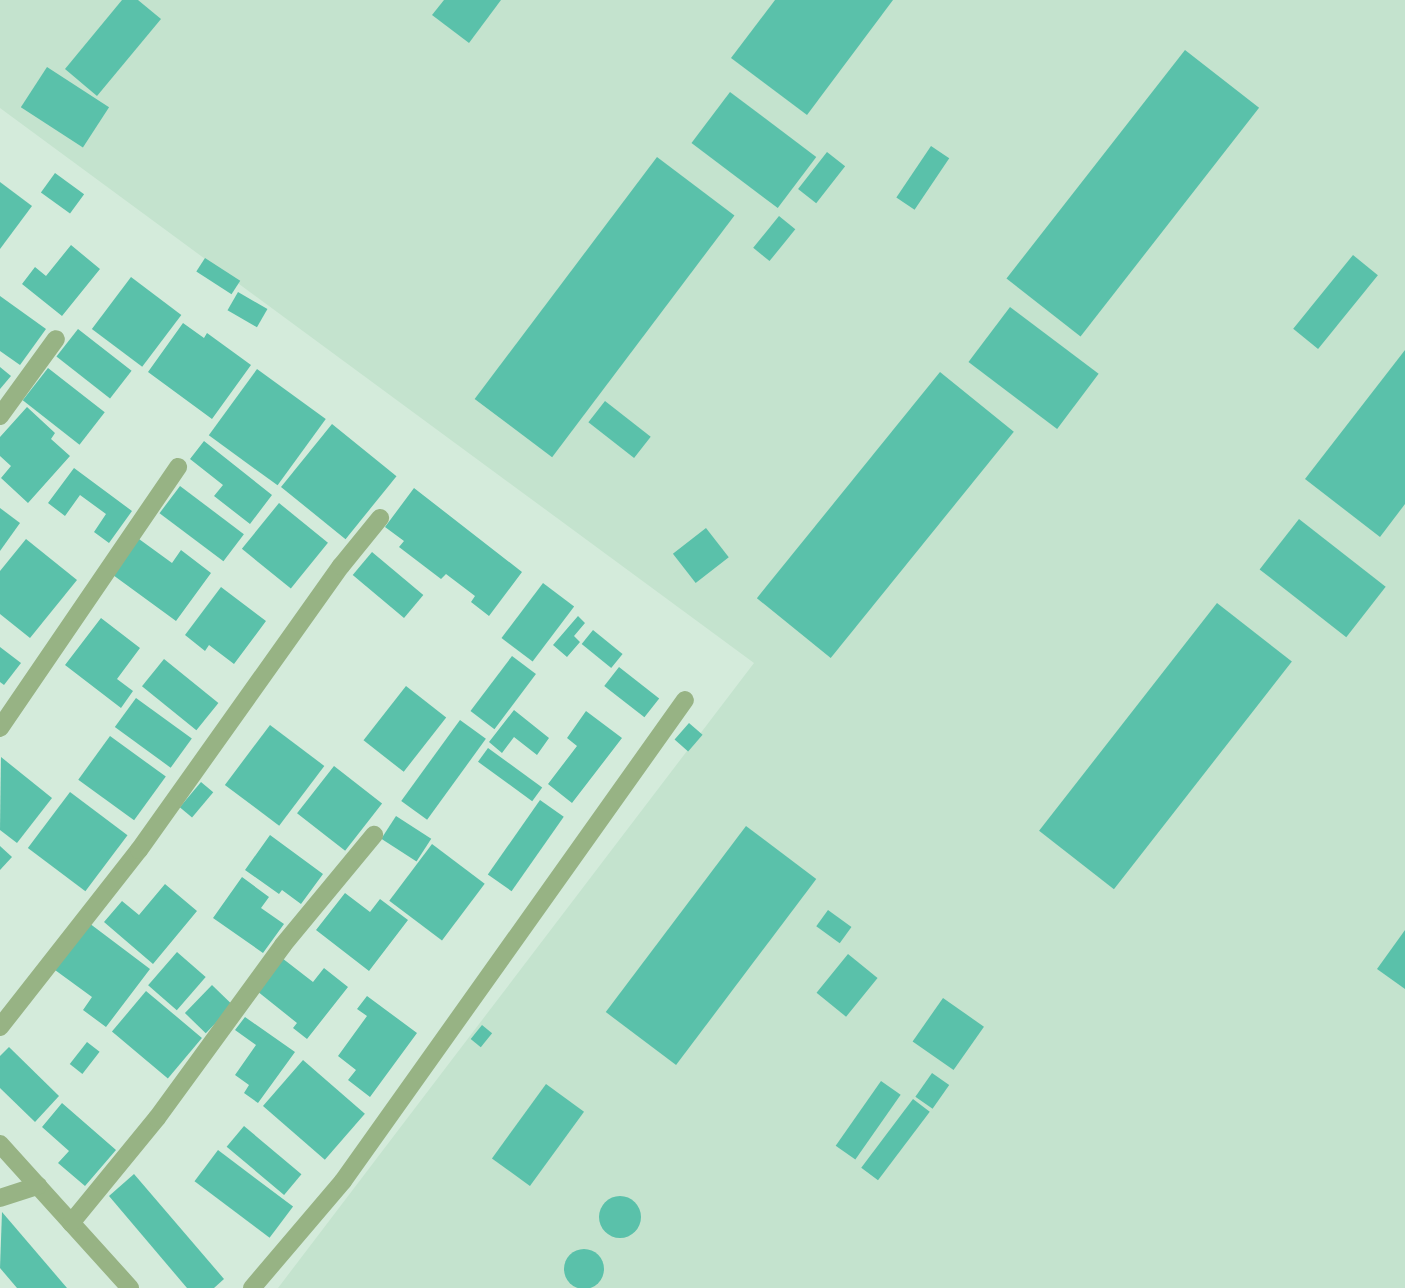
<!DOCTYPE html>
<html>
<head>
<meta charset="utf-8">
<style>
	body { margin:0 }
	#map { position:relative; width:1405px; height:1288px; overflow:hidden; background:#d4ebdb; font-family:"Source Sans 3",sans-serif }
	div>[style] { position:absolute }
	.built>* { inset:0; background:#c4e3ce }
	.building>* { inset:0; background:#5ac1aa; transform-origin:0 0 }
	.round { border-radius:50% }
	.minor>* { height:18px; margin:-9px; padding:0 9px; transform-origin:9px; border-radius:9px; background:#97b384 }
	span { translate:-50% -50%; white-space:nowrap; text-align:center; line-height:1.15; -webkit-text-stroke:4.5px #e1f9e8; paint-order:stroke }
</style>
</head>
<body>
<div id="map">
	<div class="built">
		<div style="clip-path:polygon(0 0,1405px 0,1405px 1288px,278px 1288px,754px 663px,0 108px)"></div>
	</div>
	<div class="building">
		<div style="clip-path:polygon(122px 0,138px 0,161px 19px,97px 96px,65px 69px)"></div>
		<div style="clip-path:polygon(444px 0,501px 0,469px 43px,432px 15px)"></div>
		<div style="clip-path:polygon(775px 0,893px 0,807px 115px,731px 58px)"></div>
		<div style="left:1185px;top:50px;width:94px;height:290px;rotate:38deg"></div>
		<div style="left:47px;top:67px;width:74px;height:48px;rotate:33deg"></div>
		<div style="left:730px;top:92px;width:108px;height:64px;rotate:37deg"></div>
		<div style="left:931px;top:146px;width:22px;height:62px;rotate:34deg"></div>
		<div style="left:827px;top:152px;width:23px;height:47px;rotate:38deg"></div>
		<div style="left:657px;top:157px;width:97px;height:303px;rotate:37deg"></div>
		<div style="left:55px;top:173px;width:36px;height:24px;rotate:36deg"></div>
		<div style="clip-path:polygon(0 182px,32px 206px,0 249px)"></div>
		<div style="left:779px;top:216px;width:21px;height:41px;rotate:39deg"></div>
		<div style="clip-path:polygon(71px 245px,100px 269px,62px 316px,22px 284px,35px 267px,46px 276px)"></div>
		<div style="left:1353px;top:255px;width:32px;height:95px;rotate:39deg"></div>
		<div style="left:205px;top:258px;width:42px;height:16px;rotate:33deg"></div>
		<div style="left:131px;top:277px;width:63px;height:65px;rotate:37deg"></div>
		<div style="left:238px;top:292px;width:34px;height:21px;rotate:30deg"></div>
		<div style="clip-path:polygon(0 296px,46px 329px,20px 365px,0 351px)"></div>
		<div style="left:1010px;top:307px;width:111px;height:69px;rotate:37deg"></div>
		<div style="clip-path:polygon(183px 323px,204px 338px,207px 333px,251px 365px,212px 419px,148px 372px)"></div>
		<div style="left:78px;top:329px;width:68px;height:35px;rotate:38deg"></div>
		<div style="clip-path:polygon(1405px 350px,1405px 504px,1380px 537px,1305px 479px)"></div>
		<div style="clip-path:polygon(0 367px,11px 376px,0 389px)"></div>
		<div style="left:48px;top:368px;width:72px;height:41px;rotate:38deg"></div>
		<div style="left:257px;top:369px;width:85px;height:82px;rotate:36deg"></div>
		<div style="left:940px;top:372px;width:95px;height:291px;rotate:39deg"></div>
		<div style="left:605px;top:401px;width:58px;height:27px;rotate:38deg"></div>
		<div style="clip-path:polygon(27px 407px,55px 433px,51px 439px,70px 456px,28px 503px,1px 478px,11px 466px,0 456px,0 437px)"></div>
		<div style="left:332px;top:424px;width:83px;height:81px;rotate:39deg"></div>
		<div style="clip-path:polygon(204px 441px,272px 495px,250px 524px,214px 496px,223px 485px,190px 459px)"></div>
		<div style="clip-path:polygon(74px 468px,132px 511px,109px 543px,94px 532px,106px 514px,80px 495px,65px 516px,48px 503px)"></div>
		<div style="left:180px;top:486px;width:80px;height:34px;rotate:37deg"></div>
		<div style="clip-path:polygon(414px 488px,522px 572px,489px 616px,471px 602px,475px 596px,446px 574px,441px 579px,399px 547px,404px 541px,385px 527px)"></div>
		<div style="left:279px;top:503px;width:63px;height:59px;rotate:39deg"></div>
		<div style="clip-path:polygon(0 508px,20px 523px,0 551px)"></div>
		<div style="left:1299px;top:519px;width:110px;height:64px;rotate:38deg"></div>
		<div style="left:706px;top:528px;width:37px;height:42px;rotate:52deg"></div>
		<div style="clip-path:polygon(26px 539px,77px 580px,30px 638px,0 614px,0 571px)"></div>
		<div style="clip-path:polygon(139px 539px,172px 563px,181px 550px,211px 573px,176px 621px,113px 575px)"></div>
		<div style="left:372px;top:552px;width:67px;height:30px;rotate:40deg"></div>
		<div style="left:543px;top:583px;width:39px;height:69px;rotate:37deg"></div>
		<div style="clip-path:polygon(221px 587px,266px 621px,234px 664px,209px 645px,205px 651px,185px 635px)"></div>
		<div style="left:1217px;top:603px;width:95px;height:289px;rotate:38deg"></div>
		<div style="clip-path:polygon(578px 616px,585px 623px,574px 636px,580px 642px,567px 657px,553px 645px)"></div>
		<div style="clip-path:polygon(101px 618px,140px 648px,117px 679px,133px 691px,121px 708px,65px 665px)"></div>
		<div style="left:593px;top:630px;width:38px;height:18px;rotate:39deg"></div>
		<div style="clip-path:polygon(0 647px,21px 663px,4px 685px,0 682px)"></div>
		<div style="left:512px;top:656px;width:30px;height:69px;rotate:37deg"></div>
		<div style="left:164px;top:659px;width:70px;height:35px;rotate:39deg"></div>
		<div style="left:619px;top:667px;width:51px;height:24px;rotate:38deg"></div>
		<div style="left:406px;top:686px;width:51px;height:69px;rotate:38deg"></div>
		<div style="left:136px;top:698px;width:69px;height:36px;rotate:36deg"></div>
		<div style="clip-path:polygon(514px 710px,549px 738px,537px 755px,514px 737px,502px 753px,489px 742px)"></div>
		<div style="clip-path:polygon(586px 711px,622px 738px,572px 803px,548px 784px,577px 746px,567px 738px)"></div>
		<div style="left:460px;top:720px;width:32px;height:100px;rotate:36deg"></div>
		<div style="left:689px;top:723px;width:18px;height:22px;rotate:41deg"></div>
		<div style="left:270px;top:725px;width:68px;height:75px;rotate:37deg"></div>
		<div style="left:110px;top:736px;width:69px;height:54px;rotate:36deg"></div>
		<div style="left:488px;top:748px;width:67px;height:17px;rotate:36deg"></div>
		<div style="clip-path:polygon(1px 757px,52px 798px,17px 843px,0 830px)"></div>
		<div style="left:334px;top:766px;width:61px;height:60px;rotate:38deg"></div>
		<div style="left:201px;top:782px;width:16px;height:33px;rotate:40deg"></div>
		<div style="left:70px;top:792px;width:72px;height:70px;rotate:37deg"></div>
		<div style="left:540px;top:800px;width:29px;height:91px;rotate:35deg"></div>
		<div style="left:396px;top:816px;width:42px;height:27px;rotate:33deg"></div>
		<div style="left:746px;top:826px;width:88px;height:233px;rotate:37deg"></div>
		<div style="clip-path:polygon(270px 835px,323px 874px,301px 904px,282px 890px,279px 894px,245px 870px)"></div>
		<div style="left:432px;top:844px;width:66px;height:71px;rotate:37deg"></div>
		<div style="clip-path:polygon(0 846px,12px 857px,0 870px)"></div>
		<div style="clip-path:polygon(242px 877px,269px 897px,261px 908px,284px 924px,263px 953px,213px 918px)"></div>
		<div style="clip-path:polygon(165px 884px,197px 911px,153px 964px,104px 922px,122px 901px,139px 915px)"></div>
		<div style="clip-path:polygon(345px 893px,370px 912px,380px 899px,408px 920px,369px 971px,316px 930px)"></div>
		<div style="left:828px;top:910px;width:29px;height:20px;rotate:36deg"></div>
		<div style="clip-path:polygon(89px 923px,150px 969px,106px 1027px,83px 1010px,92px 997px,55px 970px)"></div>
		<div style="clip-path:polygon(1405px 930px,1405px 989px,1377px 969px)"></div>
		<div style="left:177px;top:952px;width:38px;height:44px;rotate:41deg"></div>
		<div style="left:848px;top:954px;width:38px;height:50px;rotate:39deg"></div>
		<div style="clip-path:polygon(282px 958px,313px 982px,324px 968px,348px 987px,307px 1039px,293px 1028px,297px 1023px,257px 991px)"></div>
		<div style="left:212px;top:985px;width:29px;height:39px;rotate:44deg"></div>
		<div style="left:146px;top:991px;width:73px;height:53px;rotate:40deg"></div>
		<div style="clip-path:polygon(367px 996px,417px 1033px,370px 1097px,348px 1080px,356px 1070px,338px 1056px,367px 1016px,357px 1009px)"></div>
		<div style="left:943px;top:998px;width:50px;height:53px;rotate:35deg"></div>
		<div style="clip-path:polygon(245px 1017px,295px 1052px,258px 1103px,244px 1093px,249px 1085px,235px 1075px,256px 1045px,235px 1030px)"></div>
		<div style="left:482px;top:1025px;width:13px;height:18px;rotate:39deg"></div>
		<div style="left:87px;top:1042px;width:16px;height:28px;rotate:38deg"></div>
		<div style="clip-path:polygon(9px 1047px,59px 1096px,35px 1122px,0 1088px,0 1056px)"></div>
		<div style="left:303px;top:1060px;width:82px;height:61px;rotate:41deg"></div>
		<div style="left:932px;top:1073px;width:21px;height:29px;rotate:35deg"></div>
		<div style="left:881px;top:1081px;width:24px;height:79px;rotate:35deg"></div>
		<div style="left:546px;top:1084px;width:47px;height:92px;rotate:36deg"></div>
		<div style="left:913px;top:1099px;width:21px;height:86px;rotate:37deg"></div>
		<div style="clip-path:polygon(62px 1103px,116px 1150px,85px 1186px,58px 1163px,69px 1151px,42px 1127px)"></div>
		<div style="left:244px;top:1126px;width:75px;height:27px;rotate:40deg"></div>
		<div style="left:218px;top:1150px;width:94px;height:39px;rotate:37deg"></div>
		<div style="clip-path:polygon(134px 1174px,224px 1279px,214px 1288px,187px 1288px,109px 1196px)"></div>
		<div class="round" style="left:599px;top:1196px;width:42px;height:42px"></div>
		<div style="clip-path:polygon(2px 1212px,67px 1288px,17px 1288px,0 1268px)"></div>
		<div class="round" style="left:564px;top:1249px;width:40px;height:40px"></div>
	</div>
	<div class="minor">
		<div style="left:0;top:416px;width:95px;rotate:-54deg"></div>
		<div style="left:0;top:728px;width:316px;rotate:-55.7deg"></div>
		<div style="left:0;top:1027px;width:225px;rotate:-51.9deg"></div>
		<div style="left:139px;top:850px;width:349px;rotate:-54.6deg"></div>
		<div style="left:341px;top:566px;width:62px;rotate:-50.9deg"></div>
		<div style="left:0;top:1144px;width:194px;rotate:47.9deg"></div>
		<div style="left:0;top:1198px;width:40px;rotate:-18deg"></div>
		<div style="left:71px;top:1223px;width:136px;rotate:-50.7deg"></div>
		<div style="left:157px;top:1118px;width:214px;rotate:-53.9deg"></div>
		<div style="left:283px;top:945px;width:143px;rotate:-50.4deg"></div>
		<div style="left:252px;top:1288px;width:140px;rotate:-49.6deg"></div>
		<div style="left:343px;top:1181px;width:590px;rotate:-54.59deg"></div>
	</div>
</div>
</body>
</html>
